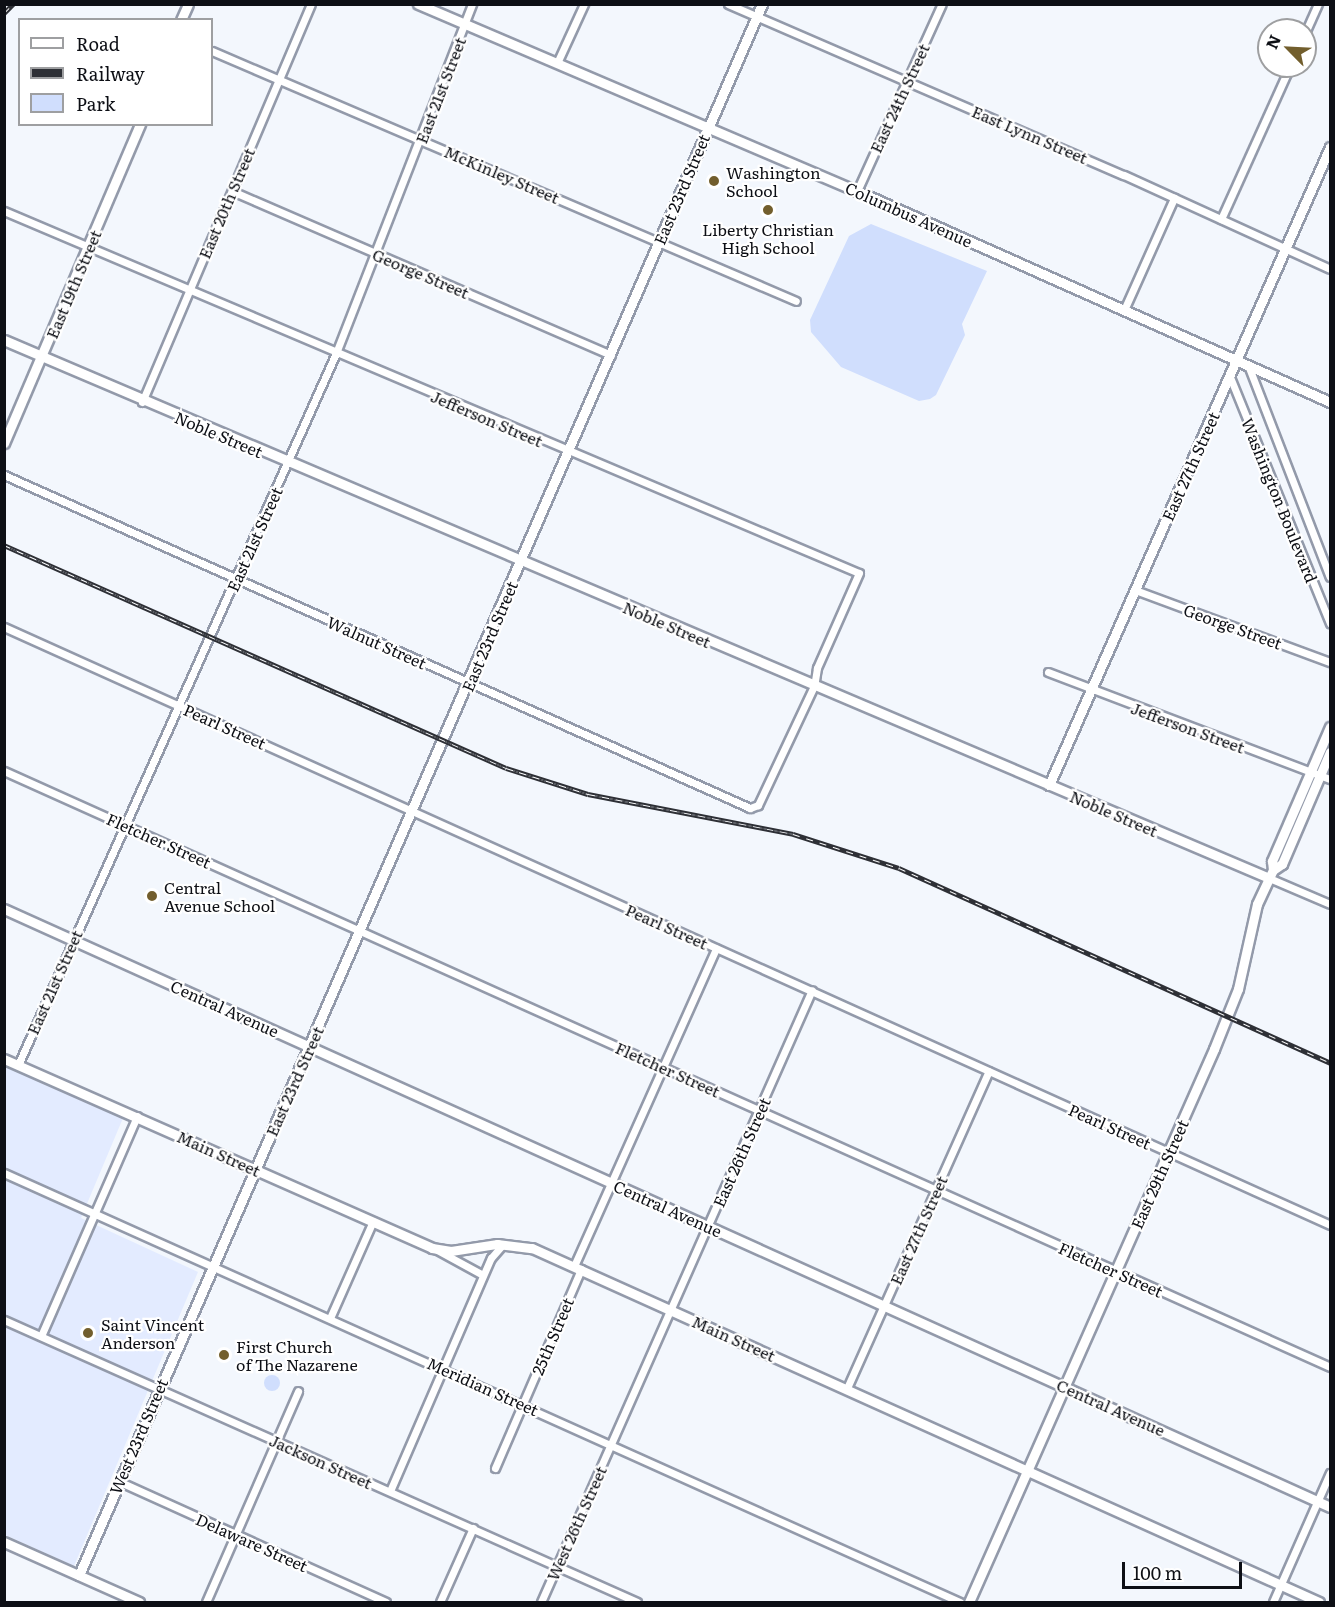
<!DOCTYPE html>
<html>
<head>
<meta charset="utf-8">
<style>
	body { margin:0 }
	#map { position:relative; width:1335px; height:1607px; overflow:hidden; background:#f3f7fd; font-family:Literata,serif }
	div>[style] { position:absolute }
	.built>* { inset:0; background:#e3ebff }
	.green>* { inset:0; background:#d0defd }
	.round { border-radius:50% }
	.roads { filter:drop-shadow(2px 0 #939aaa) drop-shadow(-2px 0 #939aaa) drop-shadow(0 2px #939aaa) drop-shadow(0 -2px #939aaa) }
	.street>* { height:7px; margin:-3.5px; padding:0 3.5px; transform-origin:3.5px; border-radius:3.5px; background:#fff }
	.secondary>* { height:9px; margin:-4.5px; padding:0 4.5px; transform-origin:4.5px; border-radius:4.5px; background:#fff }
	.rail>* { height:4.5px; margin-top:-2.25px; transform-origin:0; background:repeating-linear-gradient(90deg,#fff 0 7px,#2e3036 0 14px); box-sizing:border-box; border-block:2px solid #2e3036 }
	.dots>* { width:16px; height:16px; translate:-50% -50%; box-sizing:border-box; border:3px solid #fff; border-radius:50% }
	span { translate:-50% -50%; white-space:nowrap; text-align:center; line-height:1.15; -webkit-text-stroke:4.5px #fff; paint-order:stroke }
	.street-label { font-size:16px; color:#0d0f15 }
	.poi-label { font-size:16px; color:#0d0f15 }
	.left { translate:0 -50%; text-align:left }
	.frame { position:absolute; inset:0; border:6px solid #0d0f15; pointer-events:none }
	.legend { position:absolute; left:18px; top:18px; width:195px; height:108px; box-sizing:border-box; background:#fff; border:2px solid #9e9fa1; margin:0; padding:8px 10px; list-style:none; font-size:18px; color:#0d0f15 }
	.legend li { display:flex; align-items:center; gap:12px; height:30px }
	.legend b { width:30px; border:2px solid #9e9fa1 }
	.north { position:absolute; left:1257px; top:18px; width:60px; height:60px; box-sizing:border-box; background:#fff; border:2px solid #9e9fa1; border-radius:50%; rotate:294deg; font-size:16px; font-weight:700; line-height:24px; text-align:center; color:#0d0f15 }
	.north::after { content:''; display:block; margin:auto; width:21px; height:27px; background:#725e2d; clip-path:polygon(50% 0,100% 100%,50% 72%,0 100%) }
	.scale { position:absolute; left:1122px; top:1562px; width:120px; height:27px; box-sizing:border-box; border:3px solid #0d0f15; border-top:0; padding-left:8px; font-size:18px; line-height:21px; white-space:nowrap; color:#0d0f15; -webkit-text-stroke:4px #fff; paint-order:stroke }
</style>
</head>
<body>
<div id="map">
	<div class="built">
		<div style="clip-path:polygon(5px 1066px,123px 1118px,81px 1218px,198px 1272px,74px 1566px,5px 1535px)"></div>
	</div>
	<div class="green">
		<div style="clip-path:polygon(871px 224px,987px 271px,962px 324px,965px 335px,936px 395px,930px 399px,919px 401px,841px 367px,811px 332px,810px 320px,849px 236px)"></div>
		<div class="round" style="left:264px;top:1375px;width:16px;height:16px"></div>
	</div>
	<div class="roads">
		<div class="street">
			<div style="left:728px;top:4px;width:431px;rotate:23.4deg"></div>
			<div style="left:1124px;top:175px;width:226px;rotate:24.5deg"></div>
			<div style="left:1305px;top:33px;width:32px;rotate:-66deg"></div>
			<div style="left:212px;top:51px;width:635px;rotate:23.17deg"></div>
			<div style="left:557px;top:63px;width:65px;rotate:-65.4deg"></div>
			<div style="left:232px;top:191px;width:413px;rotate:23.4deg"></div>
			<div style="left:857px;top:191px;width:205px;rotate:-65.6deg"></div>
			<div style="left:4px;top:211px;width:928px;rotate:22.95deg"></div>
			<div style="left:859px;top:573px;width:104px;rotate:113.9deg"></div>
			<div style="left:817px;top:668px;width:18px;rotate:99deg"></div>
			<div style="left:814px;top:686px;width:132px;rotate:115.2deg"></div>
			<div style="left:758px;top:805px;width:9px;rotate:159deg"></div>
			<div style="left:750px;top:808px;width:817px;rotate:-155.94deg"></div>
			<div style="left:1221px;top:219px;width:168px;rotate:-65.7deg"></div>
			<div style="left:1124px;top:310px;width:123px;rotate:-65.9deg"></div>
			<div style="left:1248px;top:365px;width:227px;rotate:68.9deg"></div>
			<div style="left:1230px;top:377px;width:266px;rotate:67.9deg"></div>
			<div style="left:142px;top:402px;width:432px;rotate:-67deg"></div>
			<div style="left:1135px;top:590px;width:208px;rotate:20.3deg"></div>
			<div style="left:4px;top:627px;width:1455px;rotate:24.27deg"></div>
			<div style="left:1048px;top:672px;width:302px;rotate:20.8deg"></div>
			<div style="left:4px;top:771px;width:1454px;rotate:24.2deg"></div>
			<div style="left:1269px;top:878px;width:66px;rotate:23.1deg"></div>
			<div style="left:18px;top:1065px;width:780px;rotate:-65.93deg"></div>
			<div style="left:336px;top:353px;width:375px;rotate:-68.7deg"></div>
			<div style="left:4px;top:1173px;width:1048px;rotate:24.17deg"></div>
			<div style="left:437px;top:1250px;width:52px;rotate:28.5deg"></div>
			<div style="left:574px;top:1266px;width:348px;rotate:-65.9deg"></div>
			<div style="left:330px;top:1318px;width:106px;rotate:-66.1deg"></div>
			<div style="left:4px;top:1320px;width:693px;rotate:24.01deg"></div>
			<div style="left:41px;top:1336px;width:240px;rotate:-66.4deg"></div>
			<div style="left:847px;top:1388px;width:347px;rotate:-65.9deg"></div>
			<div style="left:495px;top:1468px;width:217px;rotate:-66.6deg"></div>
			<div style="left:118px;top:1481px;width:294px;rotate:24.3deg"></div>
			<div style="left:390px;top:1491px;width:254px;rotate:-66.6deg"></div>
			<div style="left:491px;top:1258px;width:18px;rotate:-49deg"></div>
			<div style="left:206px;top:1602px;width:230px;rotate:-66.4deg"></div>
			<div style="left:440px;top:1602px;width:81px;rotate:-66deg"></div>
			<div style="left:541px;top:1602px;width:669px;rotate:-66.12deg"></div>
			<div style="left:1273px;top:1602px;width:141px;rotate:-66.2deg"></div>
		</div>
		<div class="secondary">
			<div style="left:418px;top:4px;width:477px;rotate:23.1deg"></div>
			<div style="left:857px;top:191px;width:518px;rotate:24.04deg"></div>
			<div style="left:181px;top:20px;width:17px;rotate:-66deg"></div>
			<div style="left:4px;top:340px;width:1375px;rotate:23.04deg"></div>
			<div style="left:4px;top:443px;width:347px;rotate:-66.9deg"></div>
			<div style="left:1049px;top:785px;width:697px;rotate:-66.23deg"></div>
			<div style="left:1273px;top:870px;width:9px;rotate:-96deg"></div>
			<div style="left:1272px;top:861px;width:146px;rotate:-66.6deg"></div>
			<div style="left:4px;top:909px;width:1455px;rotate:24.27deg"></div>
			<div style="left:4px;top:1059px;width:468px;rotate:23.8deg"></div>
			<div style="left:432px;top:1248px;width:19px;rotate:9deg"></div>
			<div style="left:451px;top:1251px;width:47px;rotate:-8.7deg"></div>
			<div style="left:497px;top:1244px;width:35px;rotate:7deg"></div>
			<div style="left:532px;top:1248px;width:863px;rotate:24.22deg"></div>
			<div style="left:4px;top:1542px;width:148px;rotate:24deg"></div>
			<div style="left:79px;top:1575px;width:1713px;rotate:-66.5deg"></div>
			<div style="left:969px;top:1602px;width:605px;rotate:-66.1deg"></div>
			<div style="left:1214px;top:1049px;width:65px;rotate:-68.2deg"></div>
			<div style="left:1238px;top:989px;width:87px;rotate:-77.4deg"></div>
			<div style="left:1257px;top:904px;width:38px;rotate:-65deg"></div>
			<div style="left:1273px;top:870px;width:11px;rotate:-34deg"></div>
			<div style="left:1282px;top:864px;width:122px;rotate:-66.8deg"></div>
		</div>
	</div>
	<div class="rail">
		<div style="left:4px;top:13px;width:13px;rotate:-45deg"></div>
		<div style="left:4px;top:545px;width:549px;rotate:23.95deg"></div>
		<div style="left:506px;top:768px;width:86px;rotate:17.6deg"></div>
		<div style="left:588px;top:794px;width:209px;rotate:11deg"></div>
		<div style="left:793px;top:834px;width:111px;rotate:17.8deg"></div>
		<div style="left:899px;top:868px;width:473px;rotate:24.3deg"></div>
	</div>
	<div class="dots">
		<div style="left:714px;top:181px;background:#725e2d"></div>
		<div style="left:768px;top:210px;background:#725e2d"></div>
		<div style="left:152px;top:896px;background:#725e2d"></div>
		<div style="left:88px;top:1333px;background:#725e2d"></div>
		<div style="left:224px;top:1355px;background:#725e2d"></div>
	</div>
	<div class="street-label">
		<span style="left:440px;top:90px;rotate:-69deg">East 21st Street</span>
		<span style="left:899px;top:98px;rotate:-65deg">East 24th Street</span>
		<span style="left:1030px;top:134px;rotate:23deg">East Lynn Street</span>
		<span style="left:502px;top:174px;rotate:23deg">McKinley Street</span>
		<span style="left:681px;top:189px;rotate:-67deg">East 23rd Street</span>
		<span style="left:226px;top:203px;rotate:-67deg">East 20th Street</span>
		<span style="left:909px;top:214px;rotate:24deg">Columbus Avenue</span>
		<span style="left:421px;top:273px;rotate:23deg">George Street</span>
		<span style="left:73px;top:284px;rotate:-67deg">East 19th Street</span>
		<span style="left:487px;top:418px;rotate:23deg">Jefferson Street</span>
		<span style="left:219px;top:434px;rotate:23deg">Noble Street</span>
		<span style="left:1190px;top:466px;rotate:-66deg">East 27th Street</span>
		<span style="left:1280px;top:500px;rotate:68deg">Washington Boulevard</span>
		<span style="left:254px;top:539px;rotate:-66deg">East 21st Street</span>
		<span style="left:667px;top:624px;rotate:23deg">Noble Street</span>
		<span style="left:1233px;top:626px;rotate:20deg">George Street</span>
		<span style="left:489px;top:636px;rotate:-67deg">East 23rd Street</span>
		<span style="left:377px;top:642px;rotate:24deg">Walnut Street</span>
		<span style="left:225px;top:726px;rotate:24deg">Pearl Street</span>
		<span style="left:1188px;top:727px;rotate:20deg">Jefferson Street</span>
		<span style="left:1114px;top:813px;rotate:23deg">Noble Street</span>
		<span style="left:159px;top:840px;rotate:24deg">Fletcher Street</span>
		<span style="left:667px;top:926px;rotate:24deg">Pearl Street</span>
		<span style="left:54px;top:982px;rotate:-66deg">East 21st Street</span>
		<span style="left:225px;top:1008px;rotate:24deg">Central Avenue</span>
		<span style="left:668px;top:1069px;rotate:24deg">Fletcher Street</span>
		<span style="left:294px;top:1081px;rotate:-66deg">East 23rd Street</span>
		<span style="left:1110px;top:1126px;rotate:24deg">Pearl Street</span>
		<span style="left:741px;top:1152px;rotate:-66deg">East 26th Street</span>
		<span style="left:219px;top:1153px;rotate:24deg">Main Street</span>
		<span style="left:1159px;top:1174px;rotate:-66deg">East 29th Street</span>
		<span style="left:668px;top:1208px;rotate:24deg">Central Avenue</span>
		<span style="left:918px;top:1230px;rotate:-66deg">East 27th Street</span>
		<span style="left:1111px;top:1269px;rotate:24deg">Fletcher Street</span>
		<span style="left:552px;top:1336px;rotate:-67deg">25th Street</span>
		<span style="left:734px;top:1338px;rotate:24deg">Main Street</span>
		<span style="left:483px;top:1386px;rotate:24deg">Meridian Street</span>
		<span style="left:1111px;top:1407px;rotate:24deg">Central Avenue</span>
		<span style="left:138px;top:1436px;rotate:-67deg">West 23rd Street</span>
		<span style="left:321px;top:1461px;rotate:24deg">Jackson Street</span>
		<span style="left:576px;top:1523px;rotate:-66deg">West 26th Street</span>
		<span style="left:252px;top:1542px;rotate:24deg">Delaware Street</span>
	</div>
	<div class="poi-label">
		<span class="left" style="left:726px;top:181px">Washington<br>School</span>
		<span style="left:768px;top:238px">Liberty Christian<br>High School</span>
		<span class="left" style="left:164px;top:896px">Central<br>Avenue School</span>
		<span class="left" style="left:101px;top:1333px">Saint Vincent<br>Anderson</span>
		<span class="left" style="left:236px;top:1355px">First Church<br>of The Nazarene</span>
	</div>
	<div class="frame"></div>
	<ul class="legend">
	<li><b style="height:8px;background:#fff"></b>Road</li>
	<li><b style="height:8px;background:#2e3036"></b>Railway</li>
	<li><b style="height:16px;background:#d0defd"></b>Park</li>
	</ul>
	<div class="north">N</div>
	<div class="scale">100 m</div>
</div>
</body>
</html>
